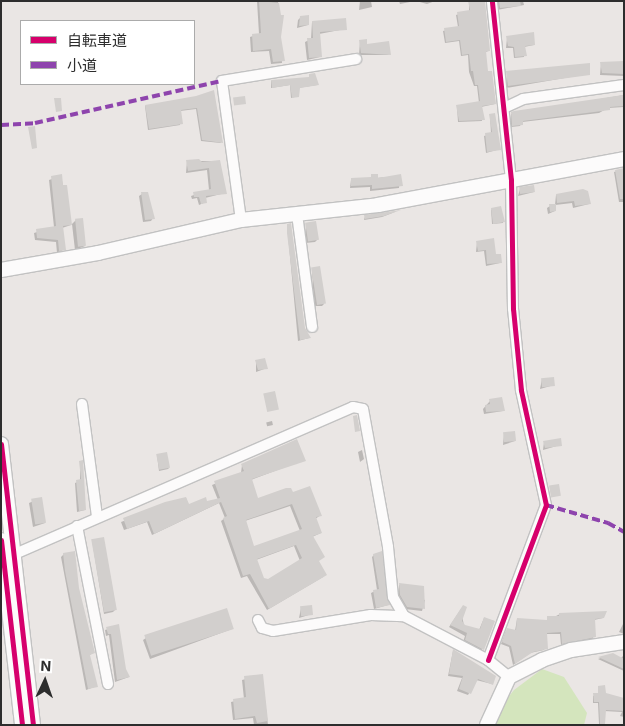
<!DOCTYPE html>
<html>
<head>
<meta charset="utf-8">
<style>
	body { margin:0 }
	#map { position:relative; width:625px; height:726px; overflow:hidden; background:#eae6e4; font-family:Inter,"Noto Sans JP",sans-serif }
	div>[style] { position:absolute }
	.green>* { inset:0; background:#d4e5bd }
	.shadow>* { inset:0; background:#0003; transform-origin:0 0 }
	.building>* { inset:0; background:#d2cfcd; transform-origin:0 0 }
	.roads { filter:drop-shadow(1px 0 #c2c2c2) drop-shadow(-1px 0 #c2c2c2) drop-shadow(0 1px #c2c2c2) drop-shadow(0 -1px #c2c2c2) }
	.street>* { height:10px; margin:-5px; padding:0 5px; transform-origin:5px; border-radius:5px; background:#fcfbfb }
	.secondary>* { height:14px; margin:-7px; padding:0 7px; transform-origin:7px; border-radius:7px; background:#fcfbfb }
	.quiet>* { height:4px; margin-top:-2px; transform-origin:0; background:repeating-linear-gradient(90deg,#8e44ad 0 8px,transparent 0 12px) }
	.cycleway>* { height:5px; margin:-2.5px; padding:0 2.5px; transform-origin:2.5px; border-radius:2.5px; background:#d6006c }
	span { translate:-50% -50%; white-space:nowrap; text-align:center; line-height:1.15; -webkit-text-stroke:5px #fff; paint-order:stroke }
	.frame { position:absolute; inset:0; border:2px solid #2d2d2d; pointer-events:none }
	.legend { position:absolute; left:20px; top:20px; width:175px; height:65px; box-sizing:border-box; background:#fff; border:1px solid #ababab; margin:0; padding:6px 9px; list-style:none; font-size:15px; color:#2d2d2d }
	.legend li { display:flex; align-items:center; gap:10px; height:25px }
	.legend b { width:25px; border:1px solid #ababab }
	.north { position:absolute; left:20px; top:656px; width:50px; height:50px; -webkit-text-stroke:4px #fff; paint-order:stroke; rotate:3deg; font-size:14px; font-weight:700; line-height:20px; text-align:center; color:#2d2d2d }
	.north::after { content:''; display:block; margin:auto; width:18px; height:22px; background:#2d2d2d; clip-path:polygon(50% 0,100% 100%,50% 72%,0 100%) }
</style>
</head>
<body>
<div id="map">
	<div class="green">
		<div style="clip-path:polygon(542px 669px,564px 677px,587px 713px,584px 725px,493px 725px,499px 709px,514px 690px)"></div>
	</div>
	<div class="shadow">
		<div style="clip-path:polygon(257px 1px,278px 1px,282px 63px,271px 64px,269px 51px,251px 52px,250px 37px,259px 34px)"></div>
		<div style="clip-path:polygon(360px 1px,371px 1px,372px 7px,359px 10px)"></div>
		<div style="clip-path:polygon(399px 1px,415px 1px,400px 4px)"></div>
		<div style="clip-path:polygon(416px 1px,435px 1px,427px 4px)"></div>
		<div style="clip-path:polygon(495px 1px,523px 1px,524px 5px,497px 10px)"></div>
		<div style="clip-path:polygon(469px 3px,489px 51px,485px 52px,487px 73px,495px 104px,481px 107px,482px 121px,458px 122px,457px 107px,479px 103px,477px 86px,474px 86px,469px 72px,468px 55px,461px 56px,459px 41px,445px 43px,443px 31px,458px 27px,456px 15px,469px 11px)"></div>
		<div style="clip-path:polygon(301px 17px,308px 25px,297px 28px,298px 20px)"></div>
		<div style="clip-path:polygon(312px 22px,345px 29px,319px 34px,320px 57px,307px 60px,305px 42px,311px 39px)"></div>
		<div style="clip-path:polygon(507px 38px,534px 45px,524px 47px,524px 57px,514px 58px,513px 48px,506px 48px)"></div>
		<div style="clip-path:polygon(360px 41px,366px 46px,390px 55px,359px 55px)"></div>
		<div style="clip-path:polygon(624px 62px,624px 76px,600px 75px,601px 63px)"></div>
		<div style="clip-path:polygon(507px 72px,588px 74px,506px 88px)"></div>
		<div style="clip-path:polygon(309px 75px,317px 85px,298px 88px,298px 96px,291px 98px,290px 85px,271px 88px,271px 81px,309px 78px)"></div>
		<div style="clip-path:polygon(624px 95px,624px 107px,608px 108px,599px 113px,522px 122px,520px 126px,511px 127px,511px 114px)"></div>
		<div style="clip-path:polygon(196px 98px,221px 143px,201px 141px,196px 109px,180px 111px,180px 125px,148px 130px,145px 106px)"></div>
		<div style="clip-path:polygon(490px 115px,500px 149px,486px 153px,484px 136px,491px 134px)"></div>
		<div style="clip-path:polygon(187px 161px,219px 161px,225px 193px,205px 198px,206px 202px,199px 205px,197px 198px,192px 199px,191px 196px,209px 190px,207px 170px,186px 173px)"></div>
		<div style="clip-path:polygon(624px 169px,624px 202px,619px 202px,614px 172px)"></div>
		<div style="clip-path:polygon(61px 176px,71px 225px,62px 228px,65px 249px,57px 253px,56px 242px,35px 240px,34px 233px,54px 227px,49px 180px)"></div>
		<div style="clip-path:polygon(400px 176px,399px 188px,370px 191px,370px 187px,350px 188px,351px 180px)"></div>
		<div style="clip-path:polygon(520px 189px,534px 192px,518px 196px)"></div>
		<div style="clip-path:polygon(142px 194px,153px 218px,151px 221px,143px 222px,139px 196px)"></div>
		<div style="clip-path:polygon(556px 195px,589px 204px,573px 208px,572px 203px,555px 205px)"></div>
		<div style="clip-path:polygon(550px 206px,555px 211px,548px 214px,547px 208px)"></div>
		<div style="clip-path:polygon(491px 209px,503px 222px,503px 223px,492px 224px)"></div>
		<div style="clip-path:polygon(395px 212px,382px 217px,364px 220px,365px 216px)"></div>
		<div style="clip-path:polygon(76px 220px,85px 246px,75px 250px,72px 224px)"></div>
		<div style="clip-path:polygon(306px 223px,318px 239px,315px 242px,305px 243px)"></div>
		<div style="clip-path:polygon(287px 225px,304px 328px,309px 338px,298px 341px)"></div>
		<div style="clip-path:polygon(477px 242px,495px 255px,500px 263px,486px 266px,484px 251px,476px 252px)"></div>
		<div style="clip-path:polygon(312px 269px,324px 304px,322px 306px,314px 306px)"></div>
		<div style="clip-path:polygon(256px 361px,267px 368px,256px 372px)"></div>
		<div style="clip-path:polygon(542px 379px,554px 385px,540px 389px)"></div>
		<div style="clip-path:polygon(490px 401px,503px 411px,484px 414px,483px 409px)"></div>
		<div style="left:272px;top:421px;width:4px;height:6px;rotate:76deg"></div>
		<div style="clip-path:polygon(504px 434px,515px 441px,503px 445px)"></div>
		<div style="clip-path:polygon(544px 442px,560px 445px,543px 450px)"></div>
		<div style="clip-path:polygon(362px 450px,364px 459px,360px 462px,358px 452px)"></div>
		<div style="clip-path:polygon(157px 455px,169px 468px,168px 469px,159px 471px)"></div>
		<div style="clip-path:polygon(evenodd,304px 460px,251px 480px,257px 499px,292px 494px,321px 515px,315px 519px,321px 533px,312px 537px,323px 577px,267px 610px,247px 576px,241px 578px,221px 521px,225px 518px,219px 503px,152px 535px,147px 522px,124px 530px,121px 522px,186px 498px,189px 506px,218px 500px,212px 485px,241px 473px,242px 465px,304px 460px,290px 506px,300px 531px,253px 548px,245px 521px,290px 506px,304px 460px,294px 546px,300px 561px,268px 580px,263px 579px,256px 560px,294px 546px)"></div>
		<div style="clip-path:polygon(80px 462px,85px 510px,77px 512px,75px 483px,80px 481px)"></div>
		<div style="clip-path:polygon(41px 498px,45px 523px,33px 527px,29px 503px)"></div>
		<div style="clip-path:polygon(92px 540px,115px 610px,113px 612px,104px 614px)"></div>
		<div style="clip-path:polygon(64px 554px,78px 588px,93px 652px,89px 656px,97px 686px,86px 690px,61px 557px)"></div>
		<div style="clip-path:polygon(374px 555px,388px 605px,374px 609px,371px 593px,377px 590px,372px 557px)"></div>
		<div style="clip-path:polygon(399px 585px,422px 587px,421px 599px,425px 600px,422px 611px,405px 609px,398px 597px)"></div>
		<div style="clip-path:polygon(301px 608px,312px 614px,299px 618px)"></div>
		<div style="clip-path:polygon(461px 609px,464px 626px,479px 630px,484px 618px,494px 621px,481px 652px,463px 642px,465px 636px,449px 627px)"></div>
		<div style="clip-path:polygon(560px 614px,603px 618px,594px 620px,593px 639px,561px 645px,560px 634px,546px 634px,544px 650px,530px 653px,513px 665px,509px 647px,501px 644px,506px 631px,515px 631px,517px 619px,546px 621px)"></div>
		<div style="clip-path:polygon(624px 622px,624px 634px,619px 632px)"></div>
		<div style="clip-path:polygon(118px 626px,124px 669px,129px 677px,115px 682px,109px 635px,106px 636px,105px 630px)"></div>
		<div style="clip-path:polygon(232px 629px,150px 659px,143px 640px,146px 638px)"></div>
		<div style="clip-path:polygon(453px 651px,492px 684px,476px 680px,468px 695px,457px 691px,462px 678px,448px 676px)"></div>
		<div style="clip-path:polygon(612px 654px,620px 659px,624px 655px,624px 671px,598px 659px)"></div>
		<div style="clip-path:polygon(262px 675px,268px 725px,254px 725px,253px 718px,233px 720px,231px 702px,244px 699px,242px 680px)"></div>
		<div style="clip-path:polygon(599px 687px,604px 694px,624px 700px,624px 717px,620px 716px,622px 712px,604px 711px,604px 725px,593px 725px,599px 724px,598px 703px,593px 703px,593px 696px,598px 694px)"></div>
	</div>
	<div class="building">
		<div style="clip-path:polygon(259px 1px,279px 3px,281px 15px,284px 15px,281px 37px,285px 61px,273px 62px,271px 49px,253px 51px,252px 34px,261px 33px)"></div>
		<div style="clip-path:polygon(468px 1px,485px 1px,490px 51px,486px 51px,488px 71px,492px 71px,496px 104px,482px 106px,485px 120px,459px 121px,456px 105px,480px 101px,478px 85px,475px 85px,473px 71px,471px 71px,469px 54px,462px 55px,460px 40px,446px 42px,444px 28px,459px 26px,457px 12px,470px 10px)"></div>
		<div style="clip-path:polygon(499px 1px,520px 1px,521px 6px,500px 8px)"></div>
		<div style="clip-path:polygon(309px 15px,309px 25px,299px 26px,300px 16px)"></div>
		<div style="clip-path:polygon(346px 18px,347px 30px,320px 32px,322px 57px,309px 58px,307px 38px,313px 38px,312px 21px)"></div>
		<div style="clip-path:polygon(534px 32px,535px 45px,525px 46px,527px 56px,515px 57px,514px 47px,508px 46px,506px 36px)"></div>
		<div style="clip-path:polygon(367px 39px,367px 44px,389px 41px,391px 55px,361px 53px,359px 40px)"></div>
		<div style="clip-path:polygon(624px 61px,624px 74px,602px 73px,600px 62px)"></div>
		<div style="clip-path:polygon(590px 63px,590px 75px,508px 86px,506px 71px)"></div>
		<div style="clip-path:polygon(315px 73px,319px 85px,300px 88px,299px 97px,292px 98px,290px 85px,272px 88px,271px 80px,309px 77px,309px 74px)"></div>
		<div style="clip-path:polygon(214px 90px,223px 143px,202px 140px,197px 108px,181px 110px,183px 124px,149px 129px,145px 105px,196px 96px)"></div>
		<div style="clip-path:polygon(623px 95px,624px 106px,610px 107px,610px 110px,523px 121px,523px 125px,512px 126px,511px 112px,514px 111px)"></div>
		<div style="left:245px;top:96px;width:8px;height:12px;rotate:83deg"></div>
		<div style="clip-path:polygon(54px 98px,61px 98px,62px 111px,56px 112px)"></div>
		<div style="clip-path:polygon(495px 113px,501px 150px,487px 152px,485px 133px,492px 132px,489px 114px)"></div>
		<div style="clip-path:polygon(35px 126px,37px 148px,32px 149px,28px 127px)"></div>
		<div style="clip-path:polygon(199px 159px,202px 162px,220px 160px,227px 194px,206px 196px,207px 203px,201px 204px,199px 197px,194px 197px,193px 192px,211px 189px,209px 168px,188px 171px,186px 160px)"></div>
		<div style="clip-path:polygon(624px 168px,624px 199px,620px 199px,615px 170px)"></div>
		<div style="clip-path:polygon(62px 174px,63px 185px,67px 185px,72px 225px,63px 226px,66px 250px,59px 251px,58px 240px,37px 238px,36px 229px,56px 226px,51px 176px)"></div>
		<div style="clip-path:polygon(371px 174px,378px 174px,378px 178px,401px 174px,403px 186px,372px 189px,372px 185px,351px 186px,351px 178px,371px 177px)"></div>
		<div style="left:534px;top:185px;width:7px;height:15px;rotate:82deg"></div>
		<div style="clip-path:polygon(583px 189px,588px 191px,591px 204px,575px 206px,574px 201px,557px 203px,556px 194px)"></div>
		<div style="clip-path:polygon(141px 192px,148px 192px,155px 219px,145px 220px)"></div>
		<div style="clip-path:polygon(549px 204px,556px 204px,556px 211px,550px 212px)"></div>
		<div style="clip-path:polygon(501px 206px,505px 222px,493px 224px,491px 208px)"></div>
		<div style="clip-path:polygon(401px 210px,384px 216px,365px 219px,364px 215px)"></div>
		<div style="left:83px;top:218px;width:28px;height:8px;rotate:84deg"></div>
		<div style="left:316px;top:221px;width:19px;height:11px;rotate:81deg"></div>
		<div style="clip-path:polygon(291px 223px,305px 328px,311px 338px,300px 340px,287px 233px,287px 224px)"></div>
		<div style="clip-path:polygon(494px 238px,496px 254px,501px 254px,502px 263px,487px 264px,486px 250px,478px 251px,476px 241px)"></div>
		<div style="left:320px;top:266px;width:38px;height:9px;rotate:81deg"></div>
		<div style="clip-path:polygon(265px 358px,268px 369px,258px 370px,255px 360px)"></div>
		<div style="left:554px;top:377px;width:9px;height:13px;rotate:84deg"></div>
		<div style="left:275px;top:391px;width:19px;height:12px;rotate:78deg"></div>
		<div style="clip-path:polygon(502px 397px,505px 411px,486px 412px,485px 405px,490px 404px,489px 399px)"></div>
		<div style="clip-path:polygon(357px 415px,360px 431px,355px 432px,353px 416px)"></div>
		<div style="left:515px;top:431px;width:10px;height:12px;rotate:84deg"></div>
		<div style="clip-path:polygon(561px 438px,562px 446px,545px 448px,543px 441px)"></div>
		<div style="clip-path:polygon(evenodd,297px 439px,306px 461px,252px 479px,258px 498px,286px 488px,291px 488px,293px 492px,310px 486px,322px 516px,316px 517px,322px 533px,313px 536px,325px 557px,319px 561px,327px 575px,269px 609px,250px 574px,243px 576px,223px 518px,227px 516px,221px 502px,154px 534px,149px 521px,127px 529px,123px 518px,165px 502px,186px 497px,189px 504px,206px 497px,207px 501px,220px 498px,214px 481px,244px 471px,241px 464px,297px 439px,292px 504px,302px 529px,254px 546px,246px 520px,292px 504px,297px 439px,296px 545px,302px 558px,268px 579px,264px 578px,257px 559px,296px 545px)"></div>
		<div style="left:167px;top:452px;width:16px;height:11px;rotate:79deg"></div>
		<div style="clip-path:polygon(83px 460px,86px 510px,79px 511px,76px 480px,81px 479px,79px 461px)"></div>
		<div style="left:559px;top:484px;width:12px;height:10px;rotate:81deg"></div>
		<div style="left:42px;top:497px;width:26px;height:11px;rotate:81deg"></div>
		<div style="left:104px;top:537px;width:74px;height:13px;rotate:80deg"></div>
		<div style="clip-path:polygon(75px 551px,79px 588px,95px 653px,90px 655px,98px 687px,88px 689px,65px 571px,63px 553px)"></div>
		<div style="clip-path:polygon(382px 551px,390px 605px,376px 608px,373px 590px,379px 589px,373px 554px)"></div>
		<div style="clip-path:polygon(399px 583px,424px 586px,425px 609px,407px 607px,400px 595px)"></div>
		<div style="left:312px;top:605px;width:10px;height:12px;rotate:84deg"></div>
		<div style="clip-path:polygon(463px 605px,467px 607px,462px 621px,465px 625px,480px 629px,484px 617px,495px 621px,484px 650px,465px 640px,467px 633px,450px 625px)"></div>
		<div style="left:227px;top:608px;width:22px;height:87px;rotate:72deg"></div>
		<div style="clip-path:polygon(607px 611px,604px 618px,595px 619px,596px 637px,562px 644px,561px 632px,547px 633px,548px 649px,533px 652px,515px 664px,511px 646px,502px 642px,507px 628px,516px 630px,517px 618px,547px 620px,547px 616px,559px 616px,559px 613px)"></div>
		<div style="clip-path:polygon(119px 624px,126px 669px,130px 677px,117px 680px,111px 634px,108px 634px,106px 627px)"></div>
		<div style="clip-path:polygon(453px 649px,496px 676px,493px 685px,478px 679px,471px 694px,459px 689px,463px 676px,449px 674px)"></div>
		<div style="clip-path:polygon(613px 653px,624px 659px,624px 669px,598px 657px)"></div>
		<div style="clip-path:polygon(263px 674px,268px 721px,257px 723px,255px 716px,235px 719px,233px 699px,246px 697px,244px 676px)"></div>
		<div style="clip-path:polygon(605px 685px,606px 693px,624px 698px,624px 711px,606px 710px,605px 724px,600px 724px,599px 702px,594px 702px,593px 693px,598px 693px,598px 686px)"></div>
	</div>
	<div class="roads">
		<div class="street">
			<div style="left:504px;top:108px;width:21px;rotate:-25deg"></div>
			<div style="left:523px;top:99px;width:102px;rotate:-7.9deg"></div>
			<div style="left:297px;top:214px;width:114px;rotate:82.4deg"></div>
			<div style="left:241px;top:220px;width:140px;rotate:-97.8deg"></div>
			<div style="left:222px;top:81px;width:136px;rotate:-9.3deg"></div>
			<div style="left:82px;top:404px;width:114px;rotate:82.4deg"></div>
			<div style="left:77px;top:526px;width:161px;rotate:78.9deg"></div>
			<div style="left:8px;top:557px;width:376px;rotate:-23.5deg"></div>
			<div style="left:353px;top:407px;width:10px;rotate:11deg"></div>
			<div style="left:363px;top:409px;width:140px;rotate:79.7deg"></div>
			<div style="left:388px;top:547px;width:50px;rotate:84.3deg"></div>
			<div style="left:393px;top:597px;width:22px;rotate:60deg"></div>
			<div style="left:258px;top:620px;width:9px;rotate:63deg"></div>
			<div style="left:262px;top:628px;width:11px;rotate:15deg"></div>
			<div style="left:273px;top:631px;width:99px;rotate:-9.3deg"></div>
			<div style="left:371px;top:615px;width:33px;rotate:2deg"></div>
			<div style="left:404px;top:616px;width:95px;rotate:27.6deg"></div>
			<div style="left:488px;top:660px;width:27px;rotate:39deg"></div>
			<div style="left:488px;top:660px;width:165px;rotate:-69.5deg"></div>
			<div style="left:546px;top:505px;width:118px;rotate:-102.3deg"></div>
			<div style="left:521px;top:390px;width:81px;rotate:-95.6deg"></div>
			<div style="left:513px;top:309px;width:129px;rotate:-90.9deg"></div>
			<div style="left:511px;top:180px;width:180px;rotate:-96.1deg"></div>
		</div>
		<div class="secondary">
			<div style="left:1px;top:270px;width:98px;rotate:-9.9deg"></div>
			<div style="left:98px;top:253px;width:147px;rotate:-13deg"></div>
			<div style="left:241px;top:220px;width:138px;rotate:-6.2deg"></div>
			<div style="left:378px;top:205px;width:250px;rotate:-10.6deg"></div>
			<div style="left:1px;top:444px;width:283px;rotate:83.5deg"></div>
			<div style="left:1px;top:540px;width:186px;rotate:83.5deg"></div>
			<div style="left:487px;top:725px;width:53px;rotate:-65.4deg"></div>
			<div style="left:509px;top:677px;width:37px;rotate:-27deg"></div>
			<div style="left:542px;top:660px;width:31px;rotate:-19deg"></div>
			<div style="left:571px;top:650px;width:54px;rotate:-8.6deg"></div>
		</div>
	</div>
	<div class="quiet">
		<div style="left:1px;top:125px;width:34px;rotate:-3deg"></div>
		<div style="left:35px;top:123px;width:192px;rotate:-12.7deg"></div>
		<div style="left:546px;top:505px;width:65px;rotate:16.2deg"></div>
		<div style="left:608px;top:523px;width:18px;rotate:29deg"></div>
	</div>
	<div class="cycleway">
		<div style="left:1px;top:444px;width:283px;rotate:83.5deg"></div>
		<div style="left:1px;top:540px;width:186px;rotate:83.5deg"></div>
		<div style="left:488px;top:660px;width:165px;rotate:-69.5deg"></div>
		<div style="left:546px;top:505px;width:118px;rotate:-102.3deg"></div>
		<div style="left:521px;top:390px;width:81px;rotate:-95.6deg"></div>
		<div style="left:513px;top:309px;width:129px;rotate:-90.9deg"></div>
		<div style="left:511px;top:180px;width:180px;rotate:-96.1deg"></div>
	</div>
	<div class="frame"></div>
	<ul class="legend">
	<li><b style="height:6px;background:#d6006c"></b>自転車道</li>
	<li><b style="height:6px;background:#8e44ad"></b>小道</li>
	</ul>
	<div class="north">N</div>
</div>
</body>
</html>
